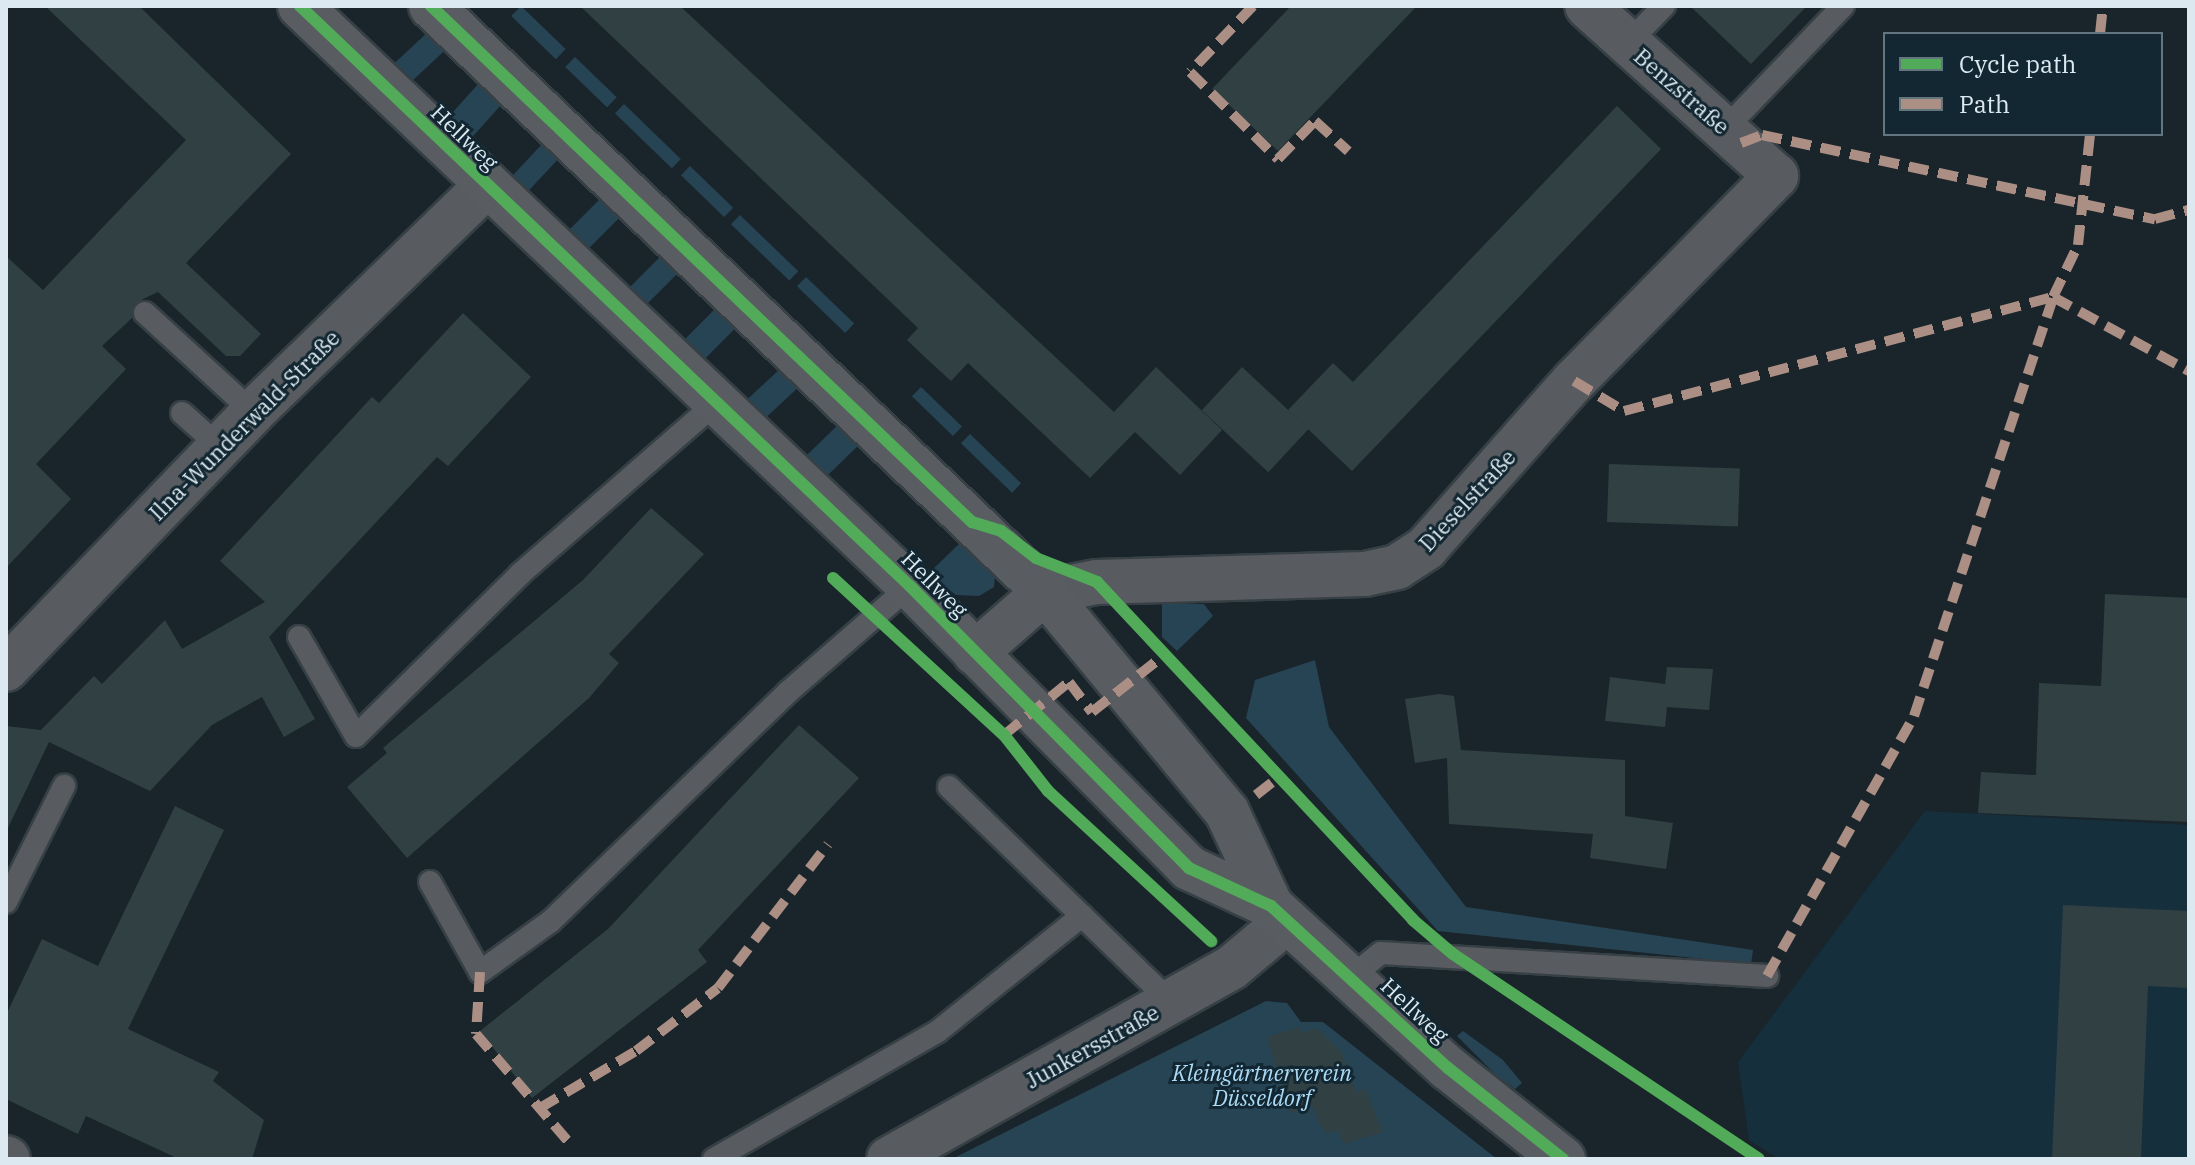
<!DOCTYPE html>
<html>
<head>
<meta charset="utf-8">
<style>
	body { margin:0 }
	#map { position:relative; width:2195px; height:1165px; overflow:hidden; background:#19252b; font-family:"IBM Plex Serif",serif }
	div>[style] { position:absolute }
	.built>* { inset:0; background:#152f3d }
	.green>* { inset:0; background:#274455; transform-origin:0 0 }
	.building>* { inset:0; background:#304043; transform-origin:0 0 }
	.roads { filter:drop-shadow(2px 0 #364045) drop-shadow(-2px 0 #364045) drop-shadow(0 2px #364045) drop-shadow(0 -2px #364045) }
	.service>* { height:22px; margin:-11px; padding:0 11px; transform-origin:11px; border-radius:11px; background:#585b5f }
	.minor>* { height:44px; margin:-22px; padding:0 22px; transform-origin:22px; border-radius:22px; background:#585b5f }
	.secondary>* { height:44px; margin:-22px; padding:0 22px; transform-origin:22px; border-radius:22px; background:#595d62 }
	.quiet>* { height:10px; margin-top:-5px; transform-origin:0; background:repeating-linear-gradient(90deg,#ac8f84 0 20px,transparent 0 30px) }
	.cycleway>* { height:12px; margin:-6px; padding:0 6px; transform-origin:6px; border-radius:6px; background:#51ab58 }
	span { translate:-50% -50%; white-space:nowrap; text-align:center; line-height:1.15; -webkit-text-stroke:6px #122732; paint-order:stroke }
	.street-label { font-size:22px; color:#dce9f0 }
	.park-label { font-size:22px; color:#acdbf6; font-style:italic }
	.frame { position:absolute; inset:0; border:8px solid #dce9f0; pointer-events:none }
	.legend { position:absolute; left:1883px; top:32px; width:280px; height:104px; box-sizing:border-box; background:#122732; border:2px solid #63757e; margin:0; padding:10px 14px; list-style:none; font-size:24px; color:#dce9f0 }
	.legend li { display:flex; align-items:center; gap:16px; height:40px }
	.legend b { width:40px; border:2px solid #63757e }
</style>
</head>
<body>
<div id="map">
	<div class="built">
		<div style="clip-path:polygon(1925px 811px,2189px 825px,2189px 1159px,1779px 1159px,1749px 1140px,1738px 1062px)"></div>
	</div>
	<div class="green">
		<div style="left:521px;top:6px;width:62px;height:14px;rotate:44deg"></div>
		<div style="left:429px;top:31px;width:25px;height:48px;rotate:47deg"></div>
		<div style="left:575px;top:57px;width:58px;height:14px;rotate:44deg"></div>
		<div style="left:480px;top:82px;width:31px;height:47px;rotate:42deg"></div>
		<div style="left:624px;top:104px;width:79px;height:13px;rotate:44deg"></div>
		<div style="left:544px;top:142px;width:22px;height:49px;rotate:43deg"></div>
		<div style="left:690px;top:166px;width:60px;height:13px;rotate:44deg"></div>
		<div style="left:603px;top:196px;width:27px;height:48px;rotate:45deg"></div>
		<div style="left:740px;top:215px;width:81px;height:13px;rotate:44deg"></div>
		<div style="left:662px;top:255px;width:24px;height:48px;rotate:45deg"></div>
		<div style="left:806px;top:277px;width:67px;height:13px;rotate:44deg"></div>
		<div style="left:718px;top:306px;width:28px;height:49px;rotate:45deg"></div>
		<div style="left:781px;top:368px;width:26px;height:47px;rotate:47deg"></div>
		<div style="left:921px;top:387px;width:57px;height:13px;rotate:44deg"></div>
		<div style="left:840px;top:423px;width:29px;height:47px;rotate:46deg"></div>
		<div style="left:970px;top:434px;width:71px;height:13px;rotate:44deg"></div>
		<div style="clip-path:polygon(962px 541px,995px 575px,994px 587px,979px 596px,956px 595px,928px 574px)"></div>
		<div style="clip-path:polygon(1162px 604px,1204px 604px,1213px 616px,1177px 651px,1162px 637px)"></div>
		<div style="clip-path:polygon(1315px 660px,1329px 727px,1466px 907px,1753px 950px,1751px 964px,1438px 931px,1246px 718px,1255px 680px)"></div>
		<div style="clip-path:polygon(1266px 1001px,1287px 1003px,1301px 1022px,1323px 1022px,1497px 1159px,952px 1159px)"></div>
		<div style="clip-path:polygon(1463px 1031px,1503px 1060px,1522px 1083px,1515px 1089px,1496px 1075px,1457px 1036px)"></div>
	</div>
	<div class="building">
		<div style="clip-path:polygon(45px 6px,139px 6px,291px 154px,186px 263px,261px 334px,240px 356px,226px 356px,158px 292px,135px 303px,132px 318px,102px 346px,126px 369px,36px 464px,71px 499px,6px 568px,6px 256px,43px 290px,186px 140px)"></div>
		<div style="clip-path:polygon(580px 6px,680px 6px,1114px 412px,1156px 367px,1222px 430px,1180px 475px,1135px 432px,1090px 478px,968px 363px,951px 381px,928px 360px,907px 340px,918px 328px)"></div>
		<div style="clip-path:polygon(1291px 6px,1417px 6px,1278px 151px,1212px 89px)"></div>
		<div style="clip-path:polygon(1690px 6px,1807px 6px,1751px 64px)"></div>
		<div style="clip-path:polygon(1617px 106px,1661px 149px,1352px 471px,1288px 410px,1333px 363px,1353px 382px)"></div>
		<div style="clip-path:polygon(463px 313px,531px 377px,448px 466px,437px 457px,269px 637px,315px 719px,284px 737px,262px 697px,212px 725px,150px 791px,49px 742px,6px 832px,6px 726px,41px 730px,94px 676px,102px 684px,165px 620px,182px 649px,265px 602px,220px 561px,372px 397px,379px 403px)"></div>
		<div style="left:1242px;top:367px;width:91px;height:59px;rotate:43deg"></div>
		<div style="left:1609px;top:464px;width:131px;height:58px;rotate:2deg"></div>
		<div style="clip-path:polygon(651px 508px,704px 554px,609px 654px,619px 663px,589px 698px,407px 858px,347px 787px,387px 753px,383px 748px,583px 580px)"></div>
		<div style="clip-path:polygon(2105px 594px,2189px 598px,2189px 822px,1978px 813px,1981px 772px,2036px 775px,2039px 683px,2101px 686px)"></div>
		<div style="clip-path:polygon(1667px 667px,1713px 669px,1709px 710px,1667px 707px,1665px 727px,1605px 721px,1610px 677px,1665px 684px)"></div>
		<div style="clip-path:polygon(1439px 694px,1454px 696px,1461px 750px,1625px 760px,1625px 816px,1673px 823px,1666px 869px,1590px 858px,1593px 834px,1449px 824px,1447px 758px,1415px 763px,1405px 699px)"></div>
		<div style="clip-path:polygon(799px 725px,859px 778px,698px 950px,707px 962px,532px 1098px,480px 1031px,608px 929px)"></div>
		<div style="clip-path:polygon(175px 806px,224px 830px,128px 1029px,219px 1072px,213px 1081px,264px 1120px,252px 1159px,179px 1159px,86px 1116px,78px 1134px,6px 1099px,6px 1015px,42px 939px,98px 966px)"></div>
		<div style="clip-path:polygon(2063px 905px,2189px 911px,2189px 988px,2148px 986px,2141px 1159px,2052px 1159px)"></div>
		<div style="clip-path:polygon(1299px 1027px,1302px 1033px,1316px 1028px,1341px 1051px,1356px 1092px,1365px 1089px,1383px 1132px,1344px 1144px,1338px 1130px,1328px 1134px,1320px 1126px,1312px 1105px,1290px 1113px,1267px 1037px)"></div>
	</div>
	<div class="roads">
		<div class="service">
			<div style="left:1627px;top:44px;width:53px;rotate:-45.8deg"></div>
			<div style="left:1726px;top:128px;width:169px;rotate:-46.2deg"></div>
			<div style="left:145px;top:313px;width:147px;rotate:42.5deg"></div>
			<div style="left:182px;top:413px;width:51px;rotate:41.8deg"></div>
			<div style="left:299px;top:637px;width:114px;rotate:60.1deg"></div>
			<div style="left:356px;top:736px;width:231px;rotate:-44.6deg"></div>
			<div style="left:520px;top:574px;width:262px;rotate:-41.1deg"></div>
			<div style="left:949px;top:787px;width:309px;rotate:44.1deg"></div>
			<div style="left:430px;top:882px;width:103px;rotate:60.9deg"></div>
			<div style="left:480px;top:972px;width:87px;rotate:-35.7deg"></div>
			<div style="left:551px;top:921px;width:330px;rotate:-44deg"></div>
			<div style="left:788px;top:692px;width:162px;rotate:-41deg"></div>
			<div style="left:6px;top:902px;width:130px;rotate:-63.4deg"></div>
			<div style="left:1351px;top:977px;width:38px;rotate:-39deg"></div>
			<div style="left:1381px;top:953px;width:387px;rotate:3.4deg"></div>
			<div style="left:714px;top:1159px;width:257px;rotate:-29.7deg"></div>
			<div style="left:937px;top:1032px;width:186px;rotate:-38.7deg"></div>
		</div>
		<div class="minor">
			<div style="left:1045px;top:592px;width:53px;rotate:-10.9deg"></div>
			<div style="left:1097px;top:582px;width:268px;rotate:-1.7deg"></div>
			<div style="left:1365px;top:574px;width:33px;rotate:-12deg"></div>
			<div style="left:1397px;top:567px;width:35px;rotate:-33deg"></div>
			<div style="left:1426px;top:548px;width:223px;rotate:-48.5deg"></div>
			<div style="left:1574px;top:381px;width:288px;rotate:-45.4deg"></div>
			<div style="left:1776px;top:176px;width:254px;rotate:-138deg"></div>
			<div style="left:6px;top:669px;width:356px;rotate:-46.1deg"></div>
			<div style="left:253px;top:412px;width:326px;rotate:-44.1deg"></div>
			<div style="left:6px;top:1158px;width:2px;rotate:27deg"></div>
			<div style="left:889px;top:1159px;width:392px;rotate:-29.2deg"></div>
			<div style="left:1231px;top:968px;width:73px;rotate:-40deg"></div>
		</div>
		<div class="secondary">
			<div style="left:300px;top:6px;width:842px;rotate:43.56deg"></div>
			<div style="left:910px;top:586px;width:397px;rotate:45.3deg"></div>
			<div style="left:1189px;top:868px;width:90px;rotate:24.9deg"></div>
			<div style="left:1271px;top:906px;width:240px;rotate:42.5deg"></div>
			<div style="left:1448px;top:1068px;width:147px;rotate:38.4deg"></div>
			<div style="left:431px;top:6px;width:849px;rotate:43.66deg"></div>
			<div style="left:1045px;top:592px;width:286px;rotate:50.4deg"></div>
			<div style="left:1227px;top:812px;width:104px;rotate:64.9deg"></div>
			<div style="left:975px;top:653px;width:93px;rotate:-41.1deg"></div>
		</div>
	</div>
	<div class="quiet">
		<div style="left:1253px;top:6px;width:91px;rotate:133.7deg"></div>
		<div style="left:1190px;top:72px;width:124px;rotate:44.7deg"></div>
		<div style="left:1278px;top:159px;width:53px;rotate:-45.8deg"></div>
		<div style="left:1315px;top:121px;width:45px;rotate:42.3deg"></div>
		<div style="left:2100px;top:34px;width:28px;rotate:-84deg"></div>
		<div style="left:1741px;top:143px;width:22px;rotate:-21deg"></div>
		<div style="left:1762px;top:135px;width:402px;rotate:12.1deg"></div>
		<div style="left:2155px;top:219px;width:35px;rotate:-15deg"></div>
		<div style="left:1574px;top:381px;width:58px;rotate:31deg"></div>
		<div style="left:1624px;top:411px;width:444px;rotate:-14.9deg"></div>
		<div style="left:2053px;top:297px;width:58px;rotate:-64.3deg"></div>
		<div style="left:2078px;top:245px;width:112px;rotate:-83.8deg"></div>
		<div style="left:1004px;top:735px;width:84px;rotate:-39.2deg"></div>
		<div style="left:1069px;top:682px;width:38px;rotate:53deg"></div>
		<div style="left:1092px;top:712px;width:90px;rotate:-38.3deg"></div>
		<div style="left:1256px;top:795px;width:31px;rotate:-38deg"></div>
		<div style="left:480px;top:972px;width:62px;rotate:93.7deg"></div>
		<div style="left:476px;top:1034px;width:146px;rotate:49.4deg"></div>
		<div style="left:1767px;top:976px;width:299px;rotate:-60.5deg"></div>
		<div style="left:1914px;top:716px;width:441px;rotate:-71.6deg"></div>
		<div style="left:2053px;top:297px;width:155px;rotate:28.6deg"></div>
		<div style="left:540px;top:1108px;width:112px;rotate:-30.7deg"></div>
		<div style="left:636px;top:1051px;width:103px;rotate:-37.5deg"></div>
		<div style="left:718px;top:988px;width:181px;rotate:-52.6deg"></div>
	</div>
	<div class="cycleway">
		<div style="left:300px;top:6px;width:842px;rotate:43.56deg"></div>
		<div style="left:910px;top:586px;width:397px;rotate:45.3deg"></div>
		<div style="left:1189px;top:868px;width:90px;rotate:24.9deg"></div>
		<div style="left:1271px;top:906px;width:240px;rotate:42.5deg"></div>
		<div style="left:1448px;top:1068px;width:147px;rotate:38.4deg"></div>
		<div style="left:431px;top:6px;width:748px;rotate:43.65deg"></div>
		<div style="left:972px;top:522px;width:30px;rotate:17deg"></div>
		<div style="left:1001px;top:531px;width:44px;rotate:37.6deg"></div>
		<div style="left:1036px;top:558px;width:66px;rotate:21.5deg"></div>
		<div style="left:1097px;top:582px;width:463px;rotate:46.9deg"></div>
		<div style="left:1413px;top:920px;width:52px;rotate:40.4deg"></div>
		<div style="left:1453px;top:954px;width:368px;rotate:33.8deg"></div>
		<div style="left:833px;top:578px;width:232px;rotate:42.6deg"></div>
		<div style="left:1004px;top:735px;width:71px;rotate:51.8deg"></div>
		<div style="left:1048px;top:791px;width:222px;rotate:42.6deg"></div>
	</div>
	<div class="street-label">
		<span style="left:1682px;top:91px;rotate:41deg">Benzstraße</span>
		<span style="left:465px;top:137px;rotate:44deg">Hellweg</span>
		<span style="left:244px;top:425px;rotate:-45deg">Ilna-Wunderwald-Straße</span>
		<span style="left:1467px;top:500px;rotate:-47deg">Dieselstraße</span>
		<span style="left:935px;top:584px;rotate:45deg">Hellweg</span>
		<span style="left:1415px;top:1010px;rotate:43deg">Hellweg</span>
		<span style="left:1092px;top:1046px;rotate:-29deg">Junkersstraße</span>
	</div>
	<div class="park-label">
		<span style="left:1262px;top:1085px">Kleingärtnerverein<br>Düsseldorf</span>
	</div>
	<div class="frame"></div>
	<ul class="legend">
	<li><b style="height:10px;background:#51ab58"></b>Cycle path</li>
	<li><b style="height:10px;background:#ac8f84"></b>Path</li>
	</ul>
</div>
</body>
</html>
